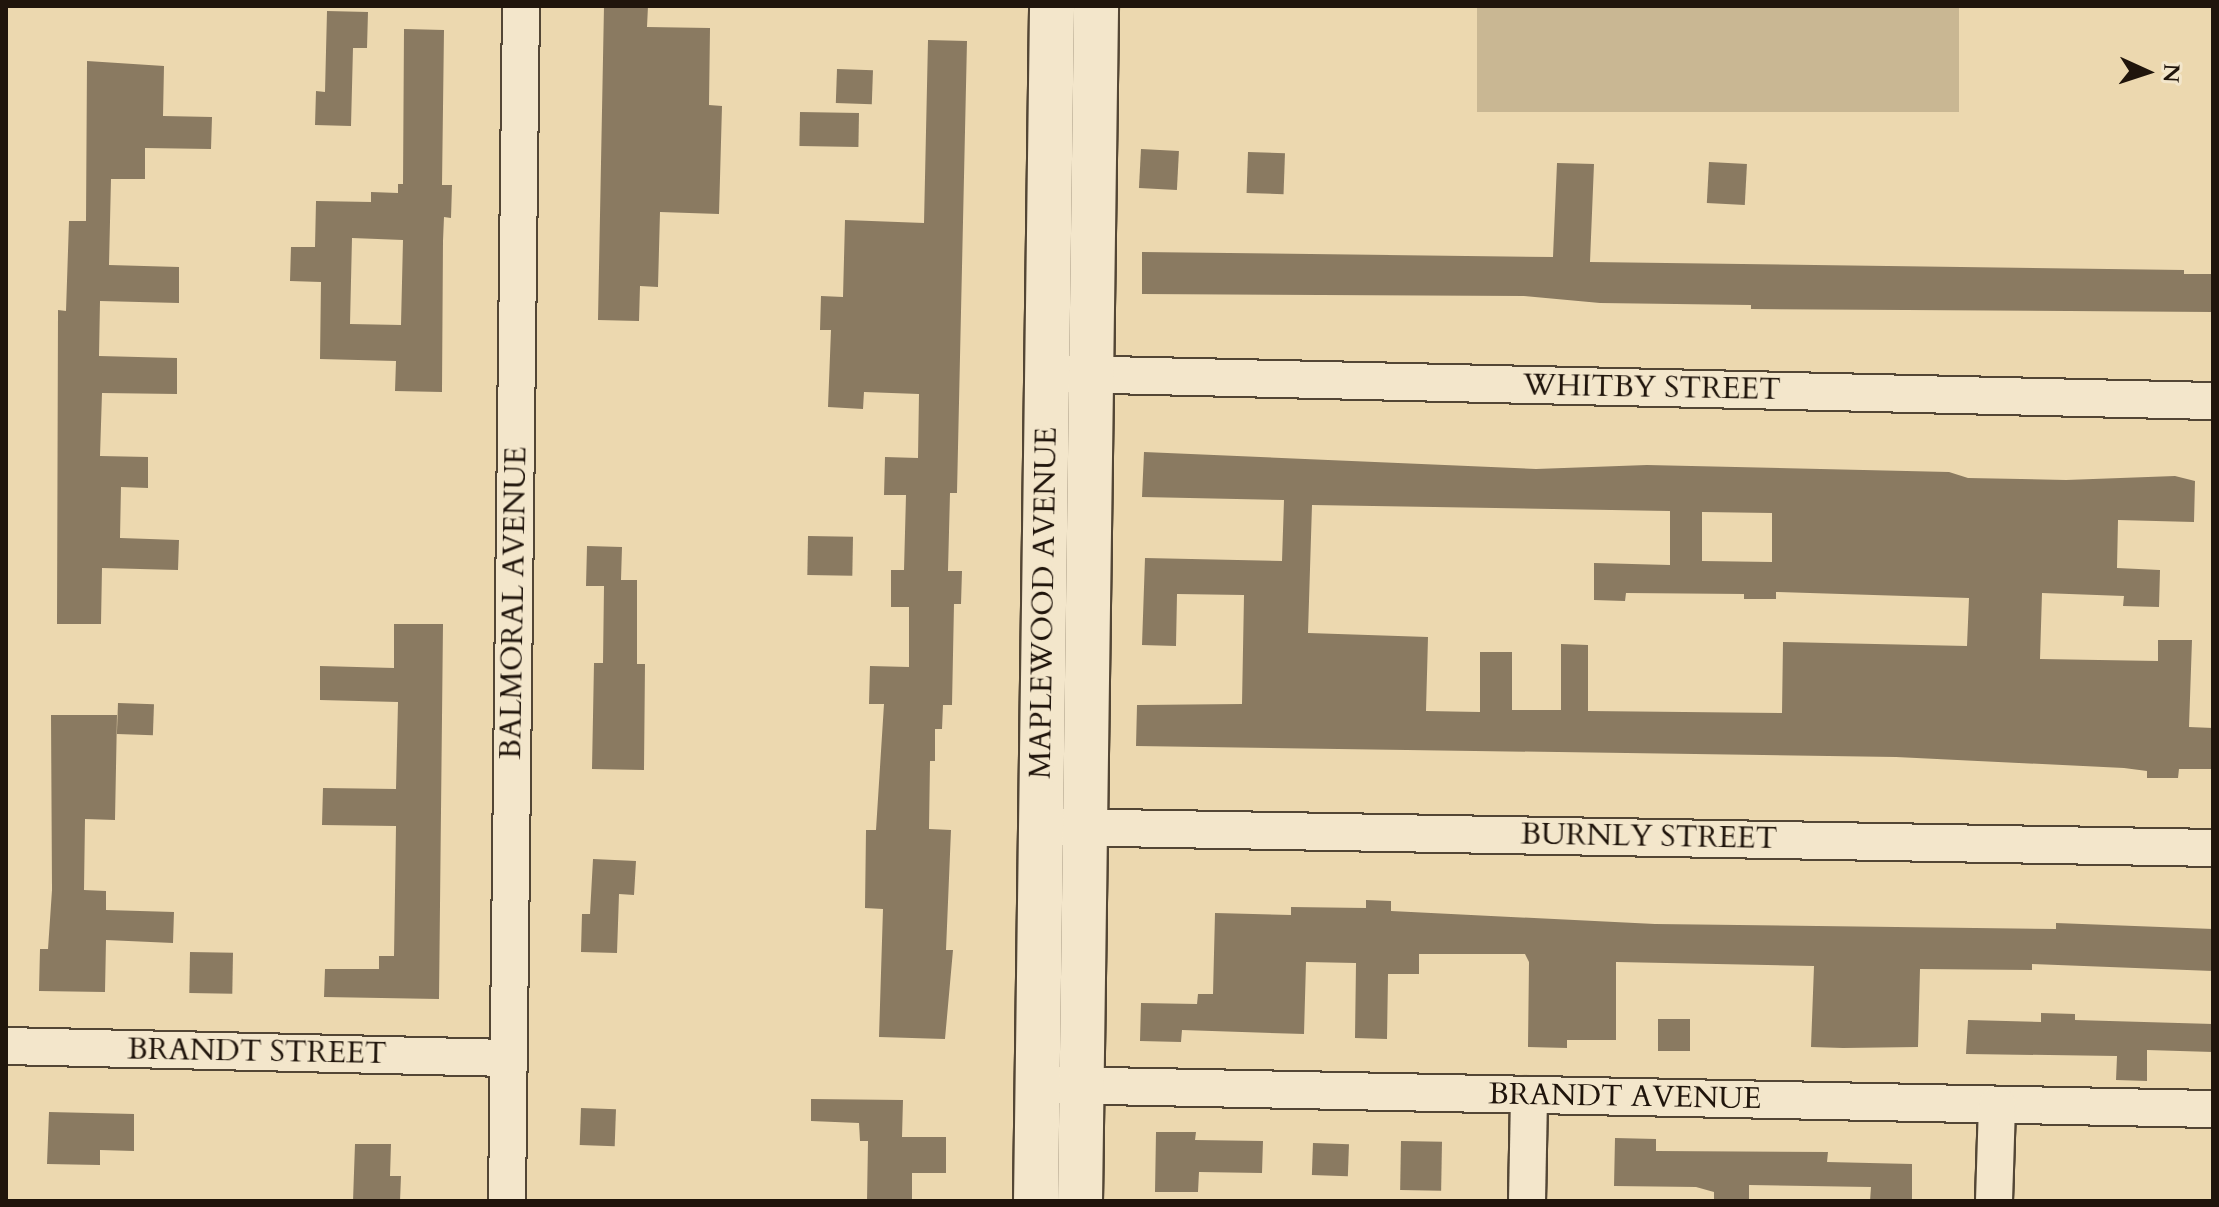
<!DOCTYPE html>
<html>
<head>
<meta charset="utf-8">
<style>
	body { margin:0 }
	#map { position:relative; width:2219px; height:1207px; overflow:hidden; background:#ecd8af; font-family:Cardo,serif }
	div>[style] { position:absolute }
	.green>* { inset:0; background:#c9b793; transform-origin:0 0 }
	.building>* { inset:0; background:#8a7a61; transform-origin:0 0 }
	.roads { filter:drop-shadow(2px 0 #534635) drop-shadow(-2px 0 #534635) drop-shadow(0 2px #534635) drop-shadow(0 -2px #534635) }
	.street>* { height:36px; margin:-18px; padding:0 18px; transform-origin:18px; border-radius:18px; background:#f3e6cb }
	.secondary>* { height:44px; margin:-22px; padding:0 22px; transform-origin:22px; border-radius:22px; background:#f3e6cb }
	span { translate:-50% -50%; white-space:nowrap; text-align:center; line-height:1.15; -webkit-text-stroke:6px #f3e6cb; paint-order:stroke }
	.street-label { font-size:30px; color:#20150c }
	.frame { position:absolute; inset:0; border:8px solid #20150c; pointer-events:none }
	.north { position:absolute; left:2107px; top:32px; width:80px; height:80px; -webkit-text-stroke:6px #f3e6cb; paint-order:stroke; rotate:93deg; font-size:22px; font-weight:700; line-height:32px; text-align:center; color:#20150c }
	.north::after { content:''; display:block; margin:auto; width:28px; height:36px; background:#20150c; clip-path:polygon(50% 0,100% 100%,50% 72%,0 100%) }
</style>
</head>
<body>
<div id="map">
	<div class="green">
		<div style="left:1477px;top:6px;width:482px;height:106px"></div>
	</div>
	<div class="building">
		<div style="clip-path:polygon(604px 6px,648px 6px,647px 27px,710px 28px,709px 105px,722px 106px,719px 214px,660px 212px,658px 287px,640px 286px,639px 321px,598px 320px)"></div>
		<div style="clip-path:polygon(327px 11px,368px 12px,367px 48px,353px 48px,351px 126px,315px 125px,316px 91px,325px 92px)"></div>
		<div style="clip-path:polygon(evenodd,404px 29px,444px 30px,442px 185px,452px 185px,451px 218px,444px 217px,443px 241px,442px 392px,395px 391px,396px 361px,320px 359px,321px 282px,290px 281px,291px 247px,315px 247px,316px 201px,371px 202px,371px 192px,398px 193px,398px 184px,403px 184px,404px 29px,352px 238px,403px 240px,401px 325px,350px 324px,352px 238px)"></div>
		<div style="clip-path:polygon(928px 40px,967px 41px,957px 493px,950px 493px,948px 571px,962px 571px,961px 604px,954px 604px,952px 705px,943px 705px,942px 729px,935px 729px,935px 761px,930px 761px,929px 829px,951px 830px,946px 950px,953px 950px,945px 1039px,879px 1037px,883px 909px,865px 908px,866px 830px,876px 830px,884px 704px,869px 704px,870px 666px,909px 667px,909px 607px,891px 607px,891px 570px,904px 570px,906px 495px,884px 495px,885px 457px,918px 458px,919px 394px,864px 392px,863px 409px,828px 407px,831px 330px,820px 330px,821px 296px,843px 297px,845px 220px,924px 223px)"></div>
		<div style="clip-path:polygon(87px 61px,164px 66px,163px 116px,212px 117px,211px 149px,145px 148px,145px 179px,111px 179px,109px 265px,179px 267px,179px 303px,100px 301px,99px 356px,177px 358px,177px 394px,102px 393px,100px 456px,148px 457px,148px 488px,121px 487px,120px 538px,179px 540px,178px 570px,102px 568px,101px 624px,57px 624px,58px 310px,66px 311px,69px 221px,86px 221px)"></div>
		<div style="left:837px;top:69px;width:36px;height:34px;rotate:2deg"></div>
		<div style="left:800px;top:112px;width:59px;height:34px;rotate:1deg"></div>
		<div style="left:1141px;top:149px;width:38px;height:39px;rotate:3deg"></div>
		<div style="left:1248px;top:152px;width:37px;height:41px;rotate:2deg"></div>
		<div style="left:1709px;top:162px;width:38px;height:41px;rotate:3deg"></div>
		<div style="clip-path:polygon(1557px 163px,1594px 164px,1590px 262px,2184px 270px,2184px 274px,2213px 274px,2213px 312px,1751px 309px,1751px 305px,1600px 303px,1524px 296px,1142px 294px,1142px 252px,1553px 257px)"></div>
		<div style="clip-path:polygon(evenodd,1144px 452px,1536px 469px,1647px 465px,1949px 472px,1968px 478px,2066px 480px,2175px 476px,2195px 481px,2194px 522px,2118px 520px,2117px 568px,2160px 570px,2159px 607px,2123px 606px,2124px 596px,2042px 593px,2040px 659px,2158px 661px,2158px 640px,2192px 640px,2189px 727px,2213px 728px,2213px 769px,2179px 769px,2178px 778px,2147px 778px,2147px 771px,2124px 768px,1896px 757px,1136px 746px,1137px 705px,1242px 704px,1244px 595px,1177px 594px,1176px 646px,1142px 645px,1145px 558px,1282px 561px,1284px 500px,1142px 497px,1144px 452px,1312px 505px,1670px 511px,1670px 565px,1594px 563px,1594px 600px,1625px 601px,1626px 593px,1744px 594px,1744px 599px,1776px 599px,1776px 592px,1969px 598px,1967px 646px,1783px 642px,1782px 713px,1588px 711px,1588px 645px,1561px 644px,1561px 710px,1512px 710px,1512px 652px,1480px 652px,1480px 712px,1426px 711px,1428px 637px,1308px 633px,1312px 505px,1144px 452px,1702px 512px,1772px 513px,1772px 562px,1702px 561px,1702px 512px)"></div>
		<div style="left:808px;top:536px;width:45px;height:39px;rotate:1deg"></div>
		<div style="clip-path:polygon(587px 546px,622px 547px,621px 580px,637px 580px,637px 664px,645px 664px,644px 770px,592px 769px,594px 663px,603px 663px,604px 586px,586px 586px)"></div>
		<div style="clip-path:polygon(394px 624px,443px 624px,439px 999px,324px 997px,325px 969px,379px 969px,379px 956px,394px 956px,396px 826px,322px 825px,323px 788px,396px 789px,398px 702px,320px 700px,320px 666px,394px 668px)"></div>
		<div style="left:118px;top:703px;width:36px;height:31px;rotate:2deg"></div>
		<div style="clip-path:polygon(51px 715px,117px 715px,115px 820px,85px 819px,84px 890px,106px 891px,106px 910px,174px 912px,173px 943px,106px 940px,105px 992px,39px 991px,40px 949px,48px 949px,52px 890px)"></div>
		<div style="clip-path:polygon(593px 859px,636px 861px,634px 895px,619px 894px,617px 953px,581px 952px,582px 914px,590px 914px)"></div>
		<div style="clip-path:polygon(1366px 900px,1391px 901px,1391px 911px,1655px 924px,2056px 929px,2056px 923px,2213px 929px,2213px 971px,2032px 964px,2032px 970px,1920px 969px,1918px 1047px,1843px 1048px,1811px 1047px,1814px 966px,1616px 962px,1616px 1040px,1567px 1040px,1567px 1048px,1528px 1047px,1529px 962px,1525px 954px,1419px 954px,1419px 974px,1388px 974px,1387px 1039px,1355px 1038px,1356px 963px,1306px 962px,1304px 1034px,1182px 1030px,1181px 1042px,1140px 1041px,1141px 1003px,1197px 1004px,1198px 994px,1213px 994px,1215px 913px,1291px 915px,1291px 907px,1366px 908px)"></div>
		<div style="left:190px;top:952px;width:43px;height:41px;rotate:1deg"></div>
		<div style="clip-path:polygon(2041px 1013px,2075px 1014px,2075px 1020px,2213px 1024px,2213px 1052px,2147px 1050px,2147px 1081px,2116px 1080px,2117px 1056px,1966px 1054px,1968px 1020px,2041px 1022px)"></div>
		<div style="left:1658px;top:1019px;width:32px;height:32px"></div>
		<div style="clip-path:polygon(811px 1099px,903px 1100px,902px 1137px,946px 1137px,946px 1173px,912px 1173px,912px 1201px,867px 1201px,868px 1141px,860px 1141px,859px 1123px,811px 1121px)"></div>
		<div style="left:581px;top:1108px;width:35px;height:37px;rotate:2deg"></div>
		<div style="clip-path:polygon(49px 1112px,134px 1114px,134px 1151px,100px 1150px,100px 1165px,47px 1164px)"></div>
		<div style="clip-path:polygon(1156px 1132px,1196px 1132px,1195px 1140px,1263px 1141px,1262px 1173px,1199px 1172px,1198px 1192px,1155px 1192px)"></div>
		<div style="clip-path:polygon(1615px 1138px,1656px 1139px,1656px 1151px,1828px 1152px,1827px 1162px,1912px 1164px,1912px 1201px,1870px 1201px,1871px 1187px,1749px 1185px,1749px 1201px,1714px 1201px,1714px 1192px,1696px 1187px,1614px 1186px)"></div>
		<div style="left:1401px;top:1141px;width:41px;height:49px;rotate:1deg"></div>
		<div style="left:1313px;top:1143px;width:36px;height:32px;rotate:2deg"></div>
		<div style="clip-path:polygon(355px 1144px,391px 1144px,390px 1176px,401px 1176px,400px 1201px,353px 1201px)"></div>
	</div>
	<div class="roads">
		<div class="street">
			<div style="left:1066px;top:374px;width:1147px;rotate:1.35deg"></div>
			<div style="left:1058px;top:827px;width:1155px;rotate:1.04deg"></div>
			<div style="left:6px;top:1046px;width:503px;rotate:1.37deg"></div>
			<div style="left:1055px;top:1085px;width:1158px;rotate:1.19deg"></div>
			<div style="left:507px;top:1201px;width:1195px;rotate:-89.33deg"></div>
			<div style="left:1527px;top:1201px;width:106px;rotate:-88.9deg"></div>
			<div style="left:1994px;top:1201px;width:96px;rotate:-88.2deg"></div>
		</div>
		<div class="secondary">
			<div style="left:1036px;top:1201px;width:1195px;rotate:-89.23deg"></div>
			<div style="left:1080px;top:1201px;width:1195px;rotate:-89.23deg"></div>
		</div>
	</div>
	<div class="street-label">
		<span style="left:1652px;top:388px;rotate:1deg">WHITBY STREET</span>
		<span style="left:514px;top:603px;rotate:-89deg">BALMORAL AVENUE</span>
		<span style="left:1044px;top:603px;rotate:-89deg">MAPLEWOOD AVENUE</span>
		<span style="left:1649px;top:837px;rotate:1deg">BURNLY STREET</span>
		<span style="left:257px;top:1052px;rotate:1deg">BRANDT STREET</span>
		<span style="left:1625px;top:1097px;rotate:1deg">BRANDT AVENUE</span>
	</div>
	<div class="frame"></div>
	<div class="north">N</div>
</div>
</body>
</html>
